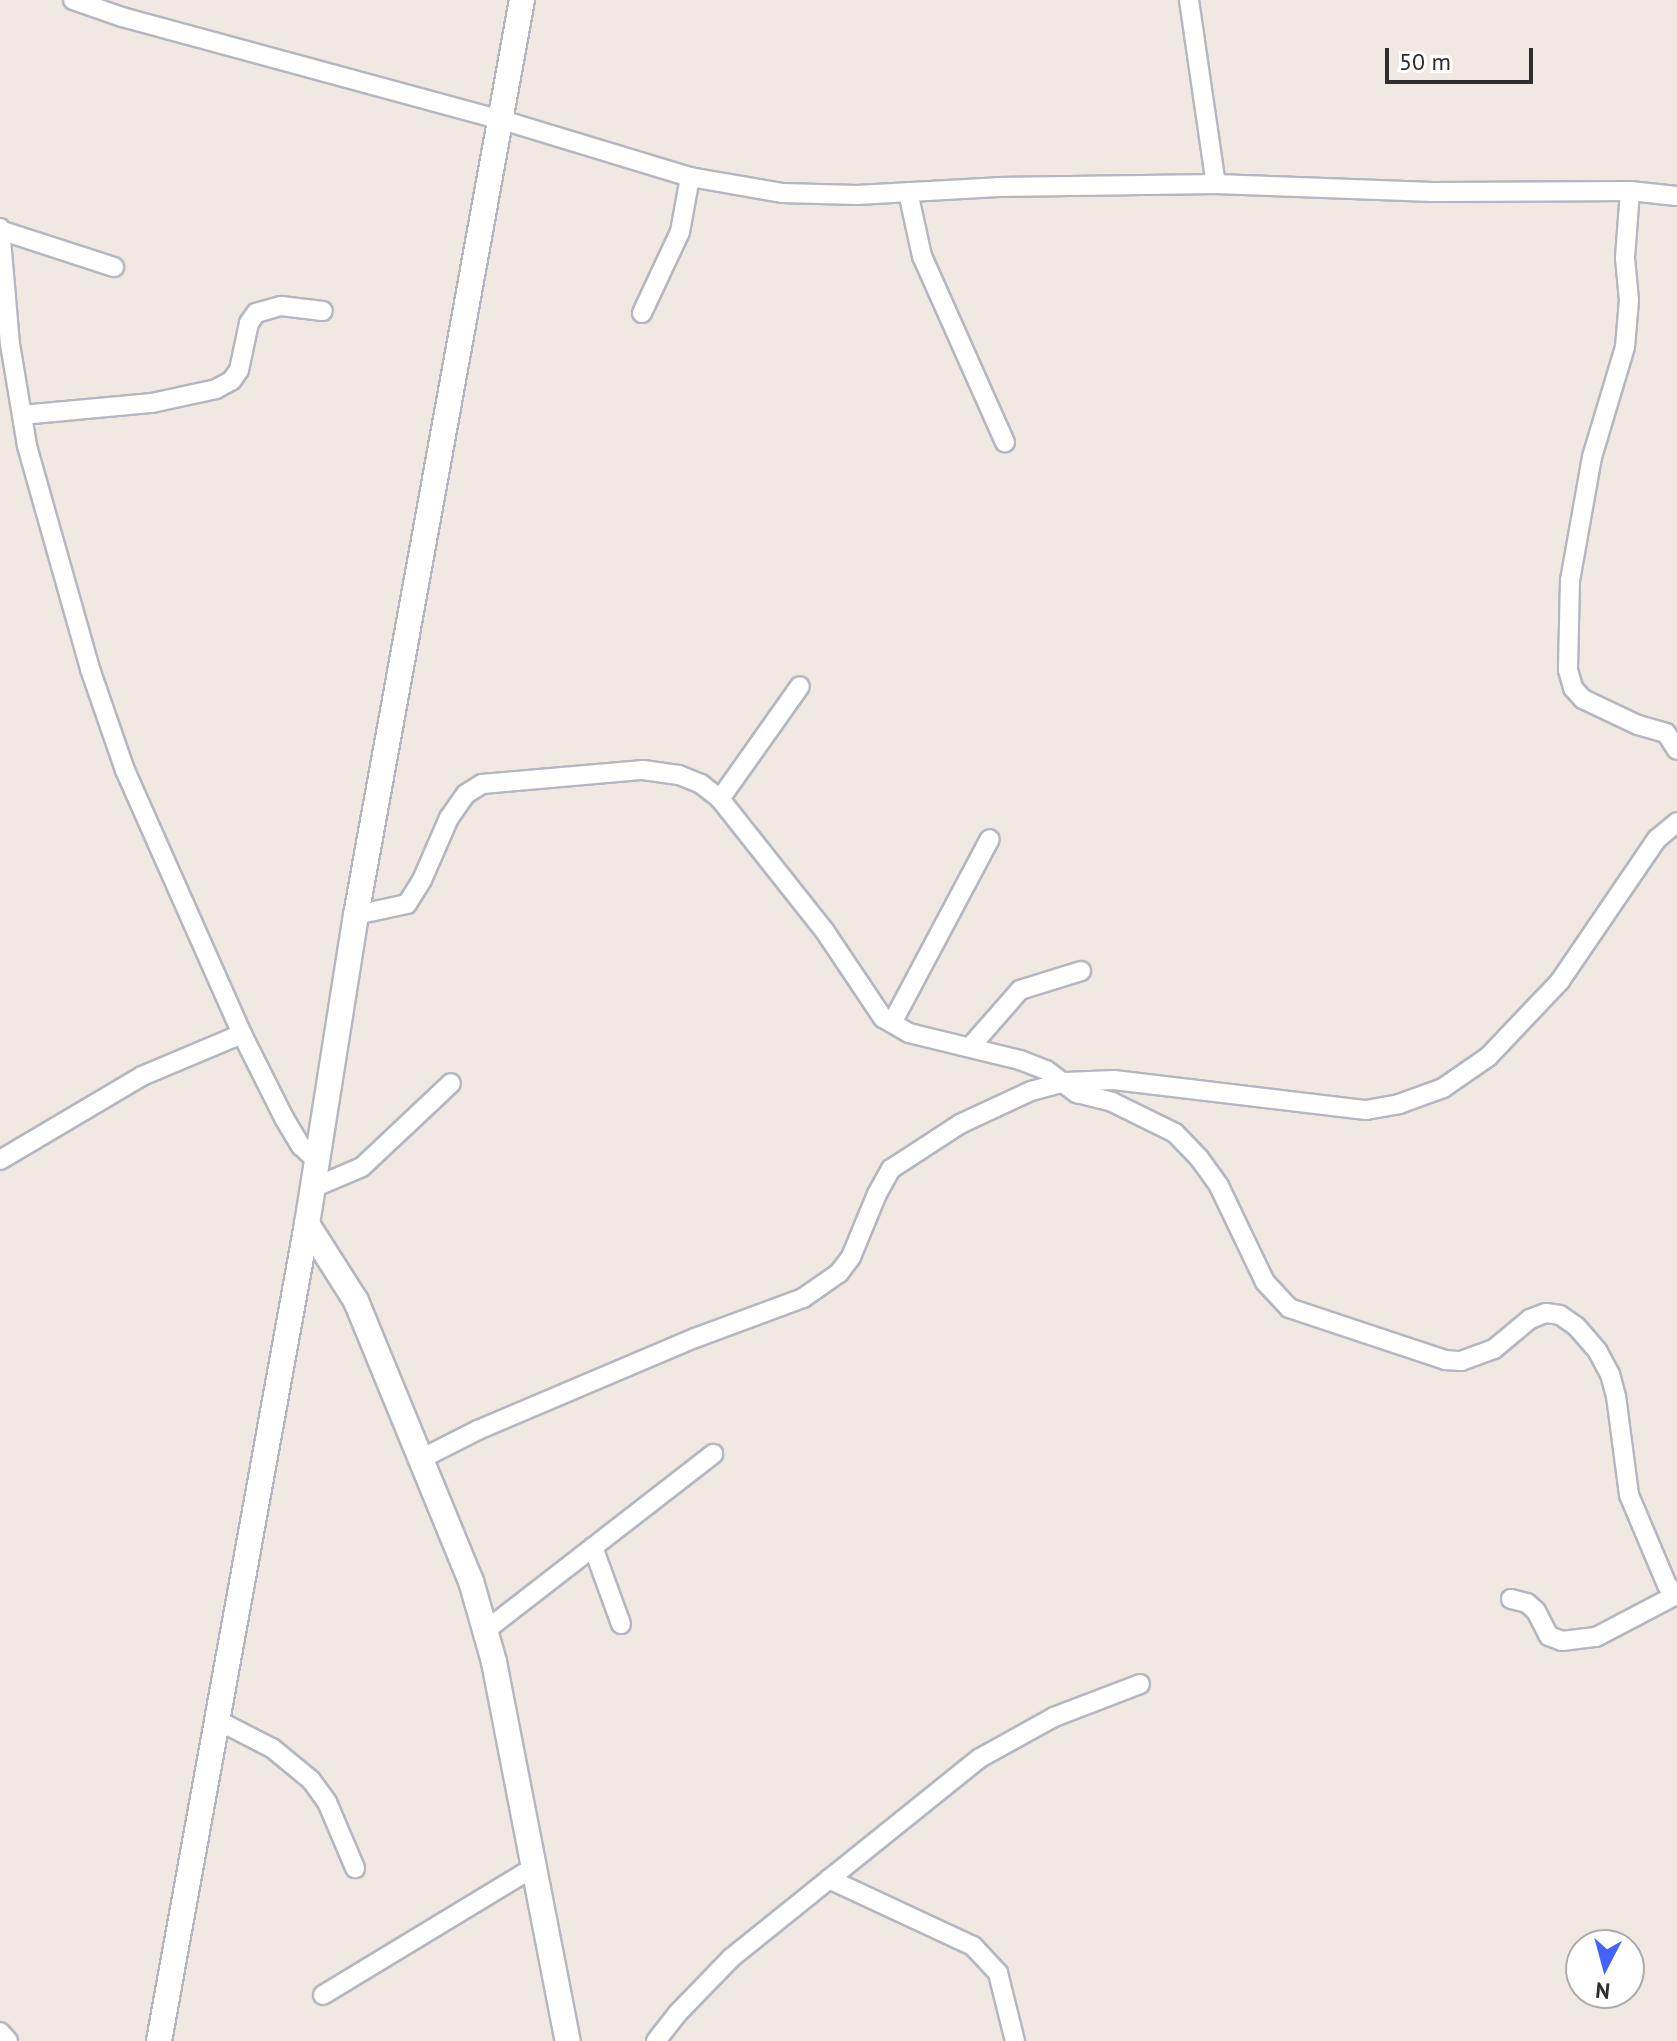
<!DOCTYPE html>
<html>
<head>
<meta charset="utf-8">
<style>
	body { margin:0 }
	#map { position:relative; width:1677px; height:2041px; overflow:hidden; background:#efe9e1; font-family:"PT Sans",sans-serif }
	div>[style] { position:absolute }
	.roads { filter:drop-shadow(2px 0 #b4b7c1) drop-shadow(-2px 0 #b4b7c1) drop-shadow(0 2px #b4b7c1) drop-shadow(0 -2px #b4b7c1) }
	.street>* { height:18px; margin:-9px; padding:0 9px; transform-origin:9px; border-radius:9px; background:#fff }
	.secondary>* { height:24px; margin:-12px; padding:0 12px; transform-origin:12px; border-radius:12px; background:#fff }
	span { translate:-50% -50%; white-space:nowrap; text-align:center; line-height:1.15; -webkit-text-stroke:6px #fff; paint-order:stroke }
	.north { position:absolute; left:1565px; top:1929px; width:80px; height:80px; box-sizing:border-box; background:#fff; border:2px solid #ababab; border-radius:50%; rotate:186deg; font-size:22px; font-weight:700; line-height:32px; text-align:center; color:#2e2e2e }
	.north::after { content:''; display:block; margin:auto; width:28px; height:36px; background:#4264fb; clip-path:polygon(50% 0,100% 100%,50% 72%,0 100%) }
	.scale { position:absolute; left:1385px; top:48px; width:148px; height:36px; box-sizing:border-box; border:4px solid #2e2e2e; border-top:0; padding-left:10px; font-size:24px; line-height:28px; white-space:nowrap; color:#2e2e2e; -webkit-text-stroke:6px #fff; paint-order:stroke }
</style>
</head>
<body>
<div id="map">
	<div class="roads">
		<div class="street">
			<div style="left:73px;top:0;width:52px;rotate:19.1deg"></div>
			<div style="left:122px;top:17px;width:394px;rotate:15.2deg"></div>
			<div style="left:502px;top:120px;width:196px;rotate:16.9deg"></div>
			<div style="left:690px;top:177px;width:93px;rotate:9.9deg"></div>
			<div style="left:782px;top:193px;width:75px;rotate:1.5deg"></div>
			<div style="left:857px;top:195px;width:141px;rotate:-3.2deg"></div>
			<div style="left:998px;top:187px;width:218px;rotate:-0.8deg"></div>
			<div style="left:1216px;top:184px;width:217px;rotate:2.1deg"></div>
			<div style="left:1433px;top:192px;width:197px;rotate:-0.3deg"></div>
			<div style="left:1630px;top:191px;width:47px;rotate:6.1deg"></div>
			<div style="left:1189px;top:0;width:186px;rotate:81.7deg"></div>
			<div style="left:1630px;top:191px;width:67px;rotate:94.3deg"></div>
			<div style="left:1625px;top:258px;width:42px;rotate:84.6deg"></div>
			<div style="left:1629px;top:300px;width:47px;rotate:94.9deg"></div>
			<div style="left:1625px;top:347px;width:115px;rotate:106.7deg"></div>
			<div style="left:1592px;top:457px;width:125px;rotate:100.1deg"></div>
			<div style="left:1570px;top:580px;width:90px;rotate:91.3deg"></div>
			<div style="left:1568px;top:670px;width:19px;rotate:74deg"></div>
			<div style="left:1573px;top:688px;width:15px;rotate:48deg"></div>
			<div style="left:1583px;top:699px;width:61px;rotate:25.3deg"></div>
			<div style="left:1638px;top:725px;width:29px;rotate:16deg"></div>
			<div style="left:1666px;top:733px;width:20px;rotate:57deg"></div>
			<div style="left:908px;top:192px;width:66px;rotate:77.7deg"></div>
			<div style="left:922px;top:256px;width:204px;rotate:66deg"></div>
			<div style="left:0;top:228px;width:116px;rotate:85.1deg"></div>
			<div style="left:10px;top:344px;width:103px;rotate:80.5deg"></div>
			<div style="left:27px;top:446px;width:232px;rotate:74.2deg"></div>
			<div style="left:90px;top:669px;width:107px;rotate:70.9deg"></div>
			<div style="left:125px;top:770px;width:289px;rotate:66.1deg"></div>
			<div style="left:242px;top:1034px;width:94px;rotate:63.4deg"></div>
			<div style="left:284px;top:1118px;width:33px;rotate:59deg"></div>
			<div style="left:301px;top:1146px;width:23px;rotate:43deg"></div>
			<div style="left:0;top:230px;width:120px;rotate:18deg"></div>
			<div style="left:642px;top:313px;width:89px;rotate:-64.9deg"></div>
			<div style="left:680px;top:232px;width:56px;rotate:-79.7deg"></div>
			<div style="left:22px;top:415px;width:131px;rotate:-5.3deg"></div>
			<div style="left:152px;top:403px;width:66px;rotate:-12.3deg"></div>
			<div style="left:216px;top:389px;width:18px;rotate:-29deg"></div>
			<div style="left:232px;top:380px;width:12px;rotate:-55deg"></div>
			<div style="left:239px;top:370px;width:48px;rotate:-78deg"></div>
			<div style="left:249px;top:323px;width:12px;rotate:-55deg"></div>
			<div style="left:256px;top:313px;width:26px;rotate:-16deg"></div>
			<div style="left:281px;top:306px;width:42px;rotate:6.8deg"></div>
			<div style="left:720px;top:799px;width:138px;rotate:-54.7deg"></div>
			<div style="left:356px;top:915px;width:52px;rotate:-12.2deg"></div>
			<div style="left:407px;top:904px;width:28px;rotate:-58deg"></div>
			<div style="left:422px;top:880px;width:68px;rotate:-66.5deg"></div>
			<div style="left:449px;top:818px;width:29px;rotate:-55deg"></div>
			<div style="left:466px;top:794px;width:19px;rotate:-32deg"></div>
			<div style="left:482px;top:784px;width:162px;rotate:-5deg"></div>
			<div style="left:643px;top:770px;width:36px;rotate:8deg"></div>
			<div style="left:679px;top:775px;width:24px;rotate:22deg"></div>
			<div style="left:701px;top:784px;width:24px;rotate:38deg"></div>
			<div style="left:720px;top:799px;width:167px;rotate:51.6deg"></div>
			<div style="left:824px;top:930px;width:106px;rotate:56.2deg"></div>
			<div style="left:883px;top:1018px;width:30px;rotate:30deg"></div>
			<div style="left:909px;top:1033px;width:114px;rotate:13.7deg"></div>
			<div style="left:1020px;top:1060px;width:28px;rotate:21deg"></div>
			<div style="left:1046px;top:1070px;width:39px;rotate:37deg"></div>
			<div style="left:1077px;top:1093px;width:36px;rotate:14deg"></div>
			<div style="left:1112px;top:1102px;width:70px;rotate:26.2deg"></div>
			<div style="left:1175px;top:1133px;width:35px;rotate:46deg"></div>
			<div style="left:1199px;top:1158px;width:34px;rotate:54deg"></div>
			<div style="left:1219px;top:1186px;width:106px;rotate:64.4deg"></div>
			<div style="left:1265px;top:1282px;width:35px;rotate:47deg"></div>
			<div style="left:1289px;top:1308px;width:164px;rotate:18.4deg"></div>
			<div style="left:1445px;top:1360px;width:16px;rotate:4deg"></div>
			<div style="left:1461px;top:1361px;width:35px;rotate:-20deg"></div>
			<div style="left:1494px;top:1349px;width:47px;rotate:-39.8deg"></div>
			<div style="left:1530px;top:1319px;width:17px;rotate:-21deg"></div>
			<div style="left:1546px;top:1313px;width:14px;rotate:8deg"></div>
			<div style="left:1560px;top:1315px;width:19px;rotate:35deg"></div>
			<div style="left:1576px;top:1326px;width:32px;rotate:49deg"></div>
			<div style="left:1597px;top:1350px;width:27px;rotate:62deg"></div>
			<div style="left:1610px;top:1374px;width:23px;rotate:75deg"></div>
			<div style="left:1616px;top:1396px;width:100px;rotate:82.5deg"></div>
			<div style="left:1629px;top:1495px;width:98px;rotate:67.1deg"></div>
			<div style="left:1667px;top:1585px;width:15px;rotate:48deg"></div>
			<div style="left:892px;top:1023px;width:208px;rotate:-62deg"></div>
			<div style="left:971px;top:1046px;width:74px;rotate:-48.8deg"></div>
			<div style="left:1020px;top:990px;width:64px;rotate:-17.3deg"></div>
			<div style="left:0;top:1160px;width:165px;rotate:-30.6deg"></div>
			<div style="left:142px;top:1076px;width:108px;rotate:-22.8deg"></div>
			<div style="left:313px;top:1188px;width:53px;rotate:-23.2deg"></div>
			<div style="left:362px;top:1167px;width:122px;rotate:-43.3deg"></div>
			<div style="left:421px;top:1459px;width:64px;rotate:-27deg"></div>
			<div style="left:478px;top:1430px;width:236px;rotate:-23deg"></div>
			<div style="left:695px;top:1338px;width:115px;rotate:-20.3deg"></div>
			<div style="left:803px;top:1298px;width:44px;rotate:-34.8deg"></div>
			<div style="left:839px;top:1273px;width:20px;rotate:-53deg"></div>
			<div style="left:851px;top:1257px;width:68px;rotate:-67.6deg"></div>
			<div style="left:877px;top:1194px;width:29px;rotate:-61deg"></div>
			<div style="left:891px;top:1169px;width:82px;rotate:-33.1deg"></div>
			<div style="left:960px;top:1124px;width:78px;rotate:-24.9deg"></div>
			<div style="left:1031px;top:1091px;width:35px;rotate:-15deg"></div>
			<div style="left:1065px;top:1082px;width:49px;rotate:-2.3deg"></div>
			<div style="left:1114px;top:1080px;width:254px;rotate:6.8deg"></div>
			<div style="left:1366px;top:1110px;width:34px;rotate:-10deg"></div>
			<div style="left:1399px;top:1104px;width:47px;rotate:-20deg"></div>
			<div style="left:1443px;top:1088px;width:55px;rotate:-34.6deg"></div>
			<div style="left:1488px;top:1057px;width:105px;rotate:-46.5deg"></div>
			<div style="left:1560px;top:981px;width:172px;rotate:-55.7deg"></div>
			<div style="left:1657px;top:839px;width:26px;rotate:-40deg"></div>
			<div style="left:593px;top:1547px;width:82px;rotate:70deg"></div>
			<div style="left:1511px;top:1599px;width:16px;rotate:14deg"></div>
			<div style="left:1527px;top:1603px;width:12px;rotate:42deg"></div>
			<div style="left:1536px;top:1611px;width:28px;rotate:63deg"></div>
			<div style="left:1549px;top:1636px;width:14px;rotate:21deg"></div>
			<div style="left:1562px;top:1641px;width:34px;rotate:-7deg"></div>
			<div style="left:1596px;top:1637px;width:90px;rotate:-27.7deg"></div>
			<div style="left:485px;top:1631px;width:289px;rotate:-37.8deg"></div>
			<div style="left:217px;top:1720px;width:62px;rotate:27deg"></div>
			<div style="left:272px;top:1748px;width:50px;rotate:39.4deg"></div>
			<div style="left:311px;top:1780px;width:27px;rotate:54deg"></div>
			<div style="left:327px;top:1802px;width:72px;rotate:67deg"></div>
			<div style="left:829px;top:1879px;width:159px;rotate:25deg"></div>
			<div style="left:973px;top:1946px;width:37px;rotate:47deg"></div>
			<div style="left:998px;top:1973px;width:70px;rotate:76deg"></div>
			<div style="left:323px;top:1995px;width:247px;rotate:-31.2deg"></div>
			<div style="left:0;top:2032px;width:12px;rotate:48deg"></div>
			<div style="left:656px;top:2041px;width:34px;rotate:-52deg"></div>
			<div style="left:677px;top:2014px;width:78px;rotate:-46deg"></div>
			<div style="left:731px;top:1958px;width:319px;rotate:-38.8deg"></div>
			<div style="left:980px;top:1758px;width:85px;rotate:-29deg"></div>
			<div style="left:1054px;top:1717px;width:92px;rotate:-21deg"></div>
		</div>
		<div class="secondary">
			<div style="left:307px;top:1224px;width:91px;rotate:57.5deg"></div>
			<div style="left:356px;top:1301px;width:303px;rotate:67.7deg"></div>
			<div style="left:471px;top:1581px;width:84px;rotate:74.1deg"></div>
			<div style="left:494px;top:1662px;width:386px;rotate:79deg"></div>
			<div style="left:159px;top:2041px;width:830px;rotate:-79.73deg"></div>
			<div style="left:307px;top:1224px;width:313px;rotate:-81deg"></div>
			<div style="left:356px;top:915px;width:930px;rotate:-79.72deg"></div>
		</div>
	</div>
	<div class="north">N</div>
	<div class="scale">50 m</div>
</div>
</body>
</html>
